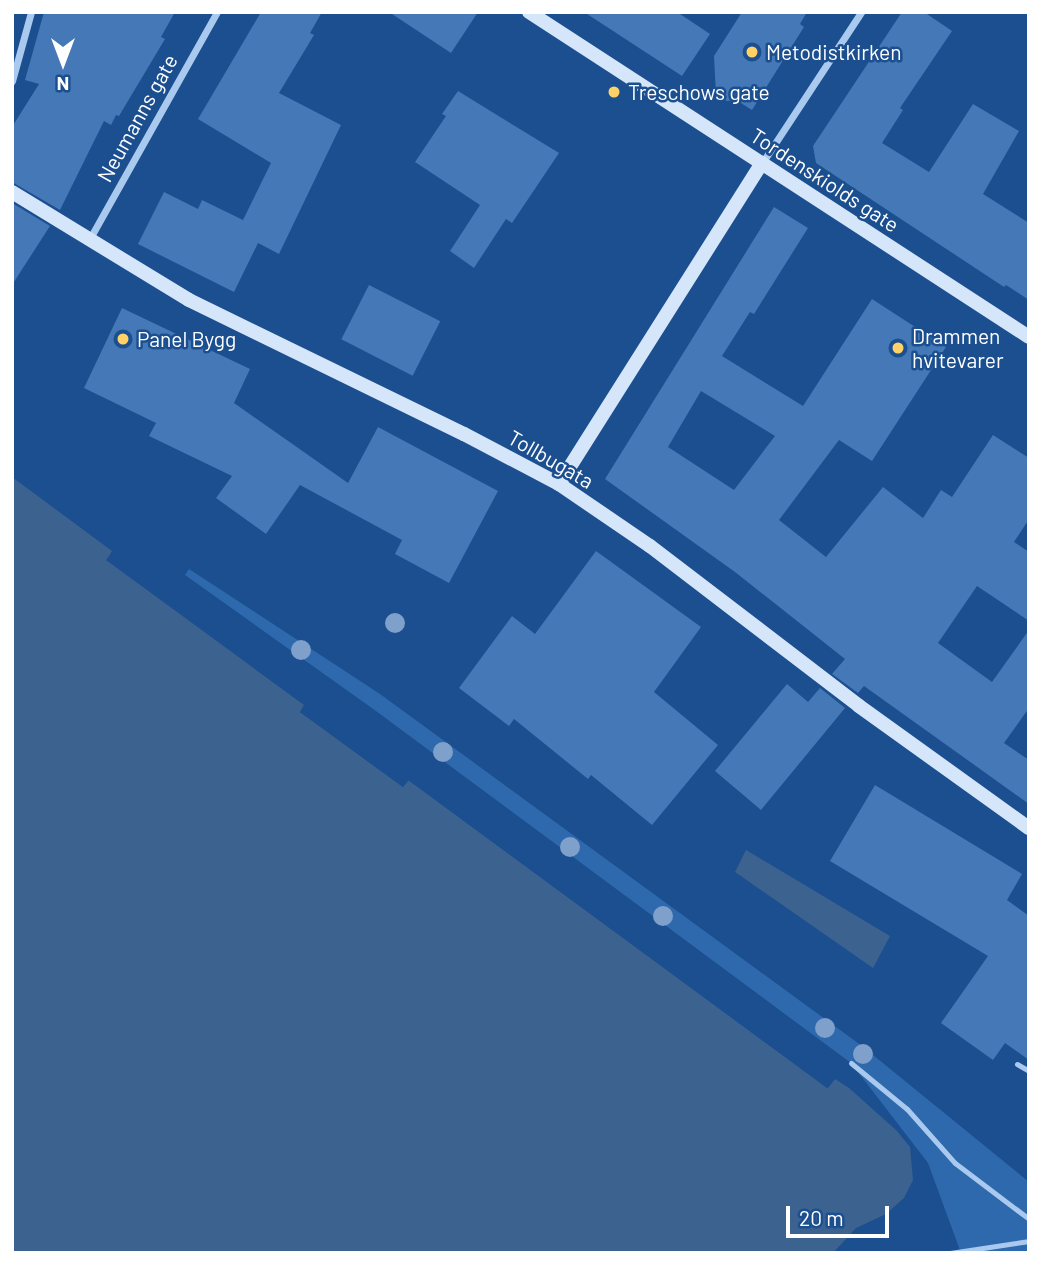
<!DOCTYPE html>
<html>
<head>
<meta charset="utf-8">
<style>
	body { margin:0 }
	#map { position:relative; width:1041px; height:1265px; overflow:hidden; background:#1b4f8f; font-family:Barlow,sans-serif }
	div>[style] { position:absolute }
	.green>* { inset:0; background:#2e69ad }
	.water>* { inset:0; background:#3c6290 }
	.pier>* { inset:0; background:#1b4f8f }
	.building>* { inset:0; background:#4478b7; transform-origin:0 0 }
	.lane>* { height:5px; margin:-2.5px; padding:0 2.5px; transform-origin:2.5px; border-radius:2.5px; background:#a9c9ee }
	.street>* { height:7px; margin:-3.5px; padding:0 3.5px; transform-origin:3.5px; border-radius:3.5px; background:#a9c9ee }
	.secondary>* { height:14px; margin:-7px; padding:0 7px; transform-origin:7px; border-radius:7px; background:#d6e6fa }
	.trees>* { width:20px; height:20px; margin:-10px; border-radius:50%; background:#7ea0ca }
	.dots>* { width:19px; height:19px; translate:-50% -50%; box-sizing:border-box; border:4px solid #1b4f8f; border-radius:50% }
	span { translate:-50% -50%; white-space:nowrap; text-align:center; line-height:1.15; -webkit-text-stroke:5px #1b4f8f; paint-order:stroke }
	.poi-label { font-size:21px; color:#fff }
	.left { translate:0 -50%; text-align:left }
	.street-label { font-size:21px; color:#fff }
	.frame { position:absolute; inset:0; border:14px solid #fff; pointer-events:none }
	.north { position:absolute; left:28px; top:28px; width:70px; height:70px; -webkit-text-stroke:5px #1b4f8f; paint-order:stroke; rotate:180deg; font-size:19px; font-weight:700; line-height:28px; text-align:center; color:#fff }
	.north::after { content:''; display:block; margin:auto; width:24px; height:32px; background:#fff; clip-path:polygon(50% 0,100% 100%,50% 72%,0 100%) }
	.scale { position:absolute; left:786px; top:1206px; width:103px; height:32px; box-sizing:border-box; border:4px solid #fff; border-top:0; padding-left:9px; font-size:21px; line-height:24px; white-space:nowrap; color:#fff; -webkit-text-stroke:5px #1b4f8f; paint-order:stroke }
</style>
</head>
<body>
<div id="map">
	<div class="green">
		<div style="clip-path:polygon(189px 569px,380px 694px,862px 1046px,1029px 1182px,1029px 1253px,961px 1253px,928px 1163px,851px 1063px,376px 711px,185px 575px)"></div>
	</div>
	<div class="water">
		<div style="clip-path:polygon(12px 477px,112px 551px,107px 560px,305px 705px,300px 712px,403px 787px,408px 780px,827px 1088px,835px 1079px,849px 1088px,896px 1130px,910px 1147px,913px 1180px,904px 1198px,886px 1214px,856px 1228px,833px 1253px,12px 1253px)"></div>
		<div style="clip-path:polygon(746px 850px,890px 936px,873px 968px,735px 872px)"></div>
	</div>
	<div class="pier">
		<div style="clip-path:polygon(115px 549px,111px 559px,307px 702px,305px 711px,402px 782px,410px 777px,827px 1083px,833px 1076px,837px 1076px,828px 1088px,409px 780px,403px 787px,300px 712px,304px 705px,106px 560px)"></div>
	</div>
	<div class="building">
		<div style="clip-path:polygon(44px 12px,175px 12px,161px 37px,165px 39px,119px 116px,116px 115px,111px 125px,104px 121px,60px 210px,12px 182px,12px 127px,39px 84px,25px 80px)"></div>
		<div style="clip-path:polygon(261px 12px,322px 12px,310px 33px,314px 35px,279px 93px,341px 125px,279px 254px,258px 243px,234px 292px,138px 244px,164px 192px,198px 209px,202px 200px,243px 220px,271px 163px,198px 119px)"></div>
		<div style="clip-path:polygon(389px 12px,478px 12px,451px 53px)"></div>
		<div style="clip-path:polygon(584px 12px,677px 12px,710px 34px,682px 76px)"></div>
		<div style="clip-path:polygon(742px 12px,807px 12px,800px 24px,804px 27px,752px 110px,736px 100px,727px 101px,716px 95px,714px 56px)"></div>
		<div style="clip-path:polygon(902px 12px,924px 12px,952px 31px,900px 108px,903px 110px,882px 143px,929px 172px,973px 104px,1019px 131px,983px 194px,1029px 223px,1029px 300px,1006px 285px,1004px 287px,816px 163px,813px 146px)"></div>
		<div style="clip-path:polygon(458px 91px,559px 153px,512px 223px,506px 219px,474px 268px,450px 251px,480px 205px,415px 162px,446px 116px,442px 114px)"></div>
		<div style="clip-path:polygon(12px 203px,50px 226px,12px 285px)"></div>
		<div style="clip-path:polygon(evenodd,774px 207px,808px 228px,754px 314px,750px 312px,722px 356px,803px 406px,872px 299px,946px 347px,872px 461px,839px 440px,779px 520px,826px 557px,883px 487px,923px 518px,941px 490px,952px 497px,993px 435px,1029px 458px,1029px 519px,1014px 542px,1029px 552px,1029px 621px,977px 586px,938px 643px,992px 682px,1029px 630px,1029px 708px,1004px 743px,1029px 760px,1029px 804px,864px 686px,858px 693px,832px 674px,845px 659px,735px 572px,605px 479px,774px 207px,701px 391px,775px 436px,734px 490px,668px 447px,701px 391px)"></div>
		<div style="left:369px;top:285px;width:80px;height:61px;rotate:27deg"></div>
		<div style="clip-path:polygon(122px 308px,250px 369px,234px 403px,348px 483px,378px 427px,498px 491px,449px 583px,395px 554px,402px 540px,300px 485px,266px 534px,216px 498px,232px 476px,149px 436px,156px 423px,84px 388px)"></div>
		<div style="clip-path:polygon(596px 551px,701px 627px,654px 692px,718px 745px,652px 825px,591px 775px,588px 779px,514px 719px,509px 726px,459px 688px,512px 616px,535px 634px)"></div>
		<div style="clip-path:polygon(787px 684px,808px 702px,820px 688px,845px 708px,761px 810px,715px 771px)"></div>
		<div style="clip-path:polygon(875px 785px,1022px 874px,1007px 900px,1029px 916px,1029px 1060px,1005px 1043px,993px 1060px,941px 1023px,988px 956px,830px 861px)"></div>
	</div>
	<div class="lane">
		<div style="left:851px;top:1063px;width:72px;rotate:39.4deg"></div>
		<div style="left:907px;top:1109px;width:72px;rotate:48.4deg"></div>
		<div style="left:955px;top:1163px;width:93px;rotate:37.1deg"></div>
		<div style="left:1017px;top:1064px;width:14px;rotate:30deg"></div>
		<div style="left:950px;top:1253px;width:80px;rotate:-8.6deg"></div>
	</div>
	<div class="street">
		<div style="left:12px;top:81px;width:72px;rotate:-74.6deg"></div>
		<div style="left:762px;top:163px;width:181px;rotate:-56.7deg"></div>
		<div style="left:89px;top:240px;width:261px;rotate:-60.7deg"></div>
	</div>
	<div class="secondary">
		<div style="left:529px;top:12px;width:596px;rotate:33.02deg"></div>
		<div style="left:12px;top:192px;width:207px;rotate:31.4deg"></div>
		<div style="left:189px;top:300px;width:306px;rotate:26deg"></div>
		<div style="left:464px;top:434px;width:107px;rotate:27.8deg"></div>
		<div style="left:559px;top:484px;width:110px;rotate:34.3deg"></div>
		<div style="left:650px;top:546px;width:263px;rotate:37.4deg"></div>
		<div style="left:859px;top:706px;width:209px;rotate:35.7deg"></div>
		<div style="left:559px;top:484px;width:380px;rotate:-57.7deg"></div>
	</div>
	<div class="trees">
		<div style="left:395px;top:623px"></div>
		<div style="left:301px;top:650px"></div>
		<div style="left:443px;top:752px"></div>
		<div style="left:570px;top:847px"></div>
		<div style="left:663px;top:916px"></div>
		<div style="left:825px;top:1028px"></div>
		<div style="left:863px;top:1054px"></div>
	</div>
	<div class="dots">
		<div style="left:752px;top:52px;background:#ffd166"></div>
		<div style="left:614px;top:92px;background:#ffd166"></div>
		<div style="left:123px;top:339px;background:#ffd166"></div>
		<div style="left:898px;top:348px;background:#ffd166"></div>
	</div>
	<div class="poi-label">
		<span class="left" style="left:766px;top:52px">Metodistkirken</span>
		<span class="left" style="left:628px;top:92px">Treschows gate</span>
		<span class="left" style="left:912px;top:348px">Drammen<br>hvitevarer</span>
		<span class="left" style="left:137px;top:339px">Panel Bygg</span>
	</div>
	<div class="street-label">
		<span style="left:137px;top:118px;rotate:-61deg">Neumanns gate</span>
		<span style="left:825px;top:180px;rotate:33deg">Tordenskiolds gate</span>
		<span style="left:551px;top:459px;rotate:30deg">Tollbugata</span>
	</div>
	<div class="frame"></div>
	<div class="north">N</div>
	<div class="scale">20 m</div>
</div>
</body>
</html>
